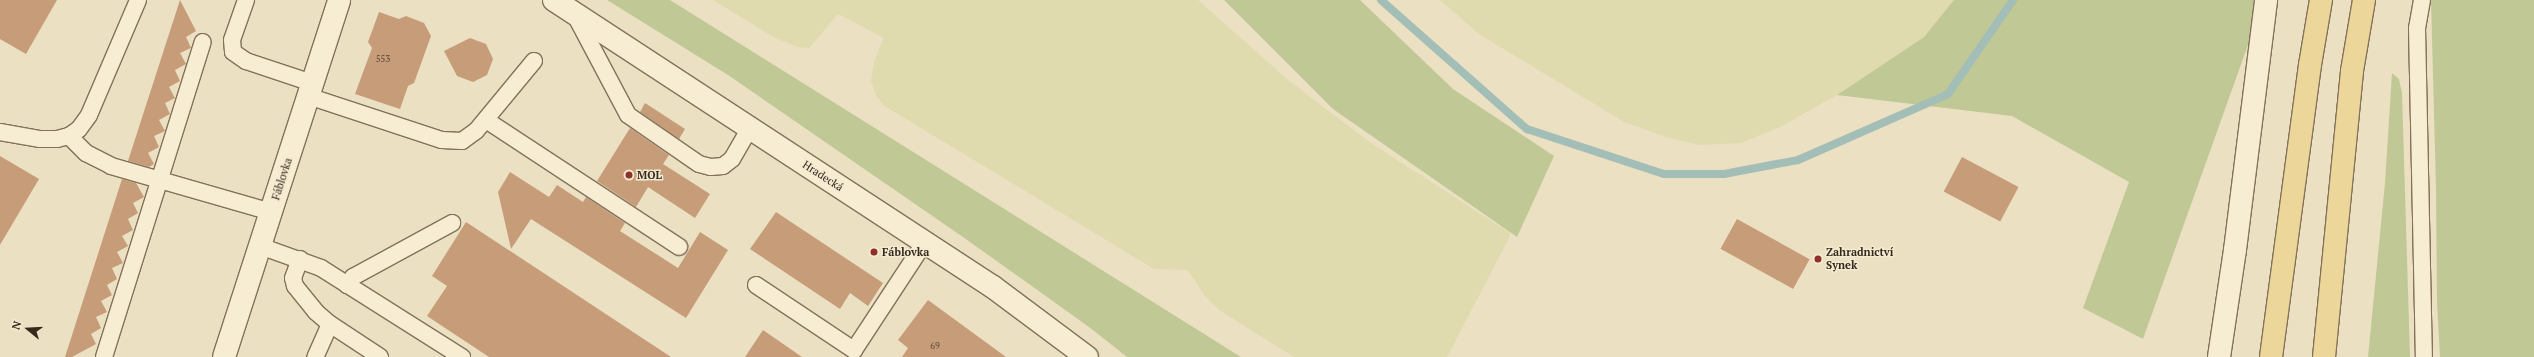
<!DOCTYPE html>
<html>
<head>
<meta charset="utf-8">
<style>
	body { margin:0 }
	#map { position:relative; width:2534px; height:357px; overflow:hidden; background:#ebe0c1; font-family:"PT Serif",serif }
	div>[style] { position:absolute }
	.farmland>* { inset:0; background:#e0daaf }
	.green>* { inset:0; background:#c0c896 }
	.stream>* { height:8px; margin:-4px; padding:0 4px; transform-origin:4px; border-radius:4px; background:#a3bdb7 }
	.building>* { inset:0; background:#c79c79; transform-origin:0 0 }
	.roads { filter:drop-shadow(1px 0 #83715a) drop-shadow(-1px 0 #83715a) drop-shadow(0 1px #83715a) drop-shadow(0 -1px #83715a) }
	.service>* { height:16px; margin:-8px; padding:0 8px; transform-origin:8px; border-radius:8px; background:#f6edd3 }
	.minor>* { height:22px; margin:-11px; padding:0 11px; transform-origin:11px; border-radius:11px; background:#f6edd3 }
	.secondary>* { height:22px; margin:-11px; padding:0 11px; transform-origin:11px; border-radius:11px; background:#f6edd3 }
	.primary>* { height:22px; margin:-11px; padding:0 11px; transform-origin:11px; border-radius:11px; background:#edd69a }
	.dots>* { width:11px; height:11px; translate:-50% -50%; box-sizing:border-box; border:2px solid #f3ead0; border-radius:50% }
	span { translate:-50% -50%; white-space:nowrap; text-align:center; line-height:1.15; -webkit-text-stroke:3px #f3ead0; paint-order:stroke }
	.number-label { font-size:9px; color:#594634 }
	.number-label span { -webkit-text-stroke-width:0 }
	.poi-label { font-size:11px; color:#34291d; font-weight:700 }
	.left { translate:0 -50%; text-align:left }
	.street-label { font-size:11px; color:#34291d }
	.north { position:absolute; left:8px; top:309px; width:40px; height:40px; -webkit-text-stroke:3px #f3ead0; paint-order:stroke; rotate:288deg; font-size:11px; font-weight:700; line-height:16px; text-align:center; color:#34291d }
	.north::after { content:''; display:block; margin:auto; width:14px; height:18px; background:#34291d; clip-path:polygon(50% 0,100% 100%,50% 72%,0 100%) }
</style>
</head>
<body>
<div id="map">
	<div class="farmland">
		<div style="clip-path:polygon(713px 0,1198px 0,1288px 80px,1371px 143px,1510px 233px,1509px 238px,1447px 357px,1294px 357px,1219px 310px,1204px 295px,1188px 270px,1154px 269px,883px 105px,876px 95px,871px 81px,874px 62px,884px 38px,838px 14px,809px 48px,798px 47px,775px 38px)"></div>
		<div style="clip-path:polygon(1440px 0,1954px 0,1924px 37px,1837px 95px,1778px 128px,1741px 143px,1700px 145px,1669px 138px,1624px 122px,1479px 34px)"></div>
	</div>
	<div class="green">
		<div style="clip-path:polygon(607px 0,670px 0,1241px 357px,1127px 357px,1089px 327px,963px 237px,728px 75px)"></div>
		<div style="clip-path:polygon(1224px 0,1360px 0,1453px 89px,1554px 156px,1517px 237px,1333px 109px)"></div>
		<div style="clip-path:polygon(1954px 0,2264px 0,2143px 339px,2083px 308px,2129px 182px,2012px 116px,1837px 95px,1924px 37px)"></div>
		<div style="clip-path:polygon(2431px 0,2534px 0,2534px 357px,2440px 357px,2437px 303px,2436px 188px)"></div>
		<div style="clip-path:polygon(2392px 73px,2399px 79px,2402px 93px,2410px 357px,2368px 357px,2385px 183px)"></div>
	</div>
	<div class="stream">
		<div style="left:1381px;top:0;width:195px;rotate:41.5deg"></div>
		<div style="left:1527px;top:129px;width:144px;rotate:18.2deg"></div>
		<div style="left:1664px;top:174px;width:60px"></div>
		<div style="left:1724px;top:174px;width:75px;rotate:-10.7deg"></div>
		<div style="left:1798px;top:160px;width:164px;rotate:-23.7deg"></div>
		<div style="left:1948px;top:94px;width:114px;rotate:-55.3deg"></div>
	</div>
	<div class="building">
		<div style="clip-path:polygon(0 0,57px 0,26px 54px,0 39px)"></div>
		<div style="clip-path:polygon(180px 0,196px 31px,186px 37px,191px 48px,180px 53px,186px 64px,175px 70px,180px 81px,169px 87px,175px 98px,165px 103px,170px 114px,159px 120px,165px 131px,154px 136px,159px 147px,148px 153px,154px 164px,149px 167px,128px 161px)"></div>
		<div style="clip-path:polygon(379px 12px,399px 19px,406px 16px,424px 23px,431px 36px,414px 83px,408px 86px,400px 109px,355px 94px,372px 48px,368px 42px)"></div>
		<div style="clip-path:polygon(470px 38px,486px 44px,493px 59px,487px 75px,473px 82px,457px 76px,444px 51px)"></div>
		<div style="clip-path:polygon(645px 103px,685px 129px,679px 139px,640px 112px)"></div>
		<div style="clip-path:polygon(630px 128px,669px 155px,663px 164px,710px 194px,695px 218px,648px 187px,636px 207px,597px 181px)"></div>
		<div style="clip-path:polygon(0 156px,39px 179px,0 245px)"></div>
		<div style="left:1962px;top:157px;width:64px;height:39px;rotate:28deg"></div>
		<div style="clip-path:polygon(510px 172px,549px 197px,557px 185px,583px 202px,586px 197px,625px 223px,620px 231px,678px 268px,700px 232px,728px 250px,686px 318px,531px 219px,511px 249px,498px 192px)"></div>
		<div style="clip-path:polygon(122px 179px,136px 183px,144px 197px,133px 203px,138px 213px,128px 219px,133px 230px,122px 236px,128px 246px,117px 252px,123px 263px,112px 268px,117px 279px,107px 285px,112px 295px,101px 301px,107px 312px,96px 317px,101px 328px,91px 334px,96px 344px,72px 357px,65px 357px)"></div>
		<div style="clip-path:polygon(776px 212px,883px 283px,868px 306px,850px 293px,840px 309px,750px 249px)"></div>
		<div style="left:1737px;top:219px;width:83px;height:34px;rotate:29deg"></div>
		<div style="clip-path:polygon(466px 222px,533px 266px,671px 357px,489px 357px,427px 316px,447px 286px,432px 276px)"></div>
		<div style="clip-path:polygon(928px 300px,1006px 357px,902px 357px,908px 348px,898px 340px)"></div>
		<div style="clip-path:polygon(763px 330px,802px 357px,745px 357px)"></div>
	</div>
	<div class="roads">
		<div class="service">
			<div style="left:246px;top:0;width:42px;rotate:109.3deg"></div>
			<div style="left:232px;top:40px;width:12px;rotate:85deg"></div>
			<div style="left:233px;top:52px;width:16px;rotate:35deg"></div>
			<div style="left:246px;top:61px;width:70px;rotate:18.4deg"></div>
			<div style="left:2422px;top:0;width:28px;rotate:100deg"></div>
			<div style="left:2417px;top:28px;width:329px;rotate:88.8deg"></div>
			<div style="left:575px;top:15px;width:113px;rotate:62.1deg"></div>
			<div style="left:628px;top:115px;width:86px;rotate:34.6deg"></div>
			<div style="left:699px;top:164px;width:12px;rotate:14deg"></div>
			<div style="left:711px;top:167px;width:12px;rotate:-5deg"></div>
			<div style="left:723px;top:166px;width:11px;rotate:-38deg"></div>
			<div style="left:732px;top:159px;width:36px;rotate:-60deg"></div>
			<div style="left:308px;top:96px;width:141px;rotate:18.2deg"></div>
			<div style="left:442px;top:140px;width:20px;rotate:3deg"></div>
			<div style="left:462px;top:141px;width:17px;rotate:-36deg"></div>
			<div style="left:476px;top:131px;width:91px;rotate:-50.4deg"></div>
			<div style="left:486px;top:120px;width:231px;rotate:33.3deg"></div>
			<div style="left:0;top:132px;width:41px;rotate:9.9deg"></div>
			<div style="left:40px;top:139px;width:17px"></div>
			<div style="left:57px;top:139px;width:12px;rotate:-14deg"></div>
			<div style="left:69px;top:136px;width:12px;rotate:-35deg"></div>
			<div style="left:79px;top:129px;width:17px;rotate:-54deg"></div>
			<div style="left:89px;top:115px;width:125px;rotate:-66.9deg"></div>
			<div style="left:69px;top:136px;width:24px;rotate:45deg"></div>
			<div style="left:86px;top:153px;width:28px;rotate:27deg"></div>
			<div style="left:111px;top:166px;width:166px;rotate:16deg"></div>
			<div style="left:260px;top:246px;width:65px;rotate:19.8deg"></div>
			<div style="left:321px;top:268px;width:167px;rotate:32.3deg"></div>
			<div style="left:300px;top:259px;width:20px;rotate:110deg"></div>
			<div style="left:293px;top:278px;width:8px;rotate:76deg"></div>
			<div style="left:295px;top:286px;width:33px;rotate:51deg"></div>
			<div style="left:316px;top:312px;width:18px;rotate:41deg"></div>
			<div style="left:330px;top:324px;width:36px;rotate:114deg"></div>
			<div style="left:347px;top:285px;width:10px;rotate:-53deg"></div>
			<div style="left:353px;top:277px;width:113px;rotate:-28.6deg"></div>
			<div style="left:756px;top:285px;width:118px;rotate:33.6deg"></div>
			<div style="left:854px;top:350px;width:129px;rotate:-56.7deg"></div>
			<div style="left:330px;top:324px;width:60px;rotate:33.4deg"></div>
			<div style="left:104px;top:357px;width:330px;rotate:-72.6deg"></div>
		</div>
		<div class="minor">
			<div style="left:224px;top:357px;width:375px;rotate:-72.1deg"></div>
			<div style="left:2219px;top:357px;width:108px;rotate:-81.5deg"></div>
			<div style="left:2235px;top:250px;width:252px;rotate:-82.9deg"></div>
		</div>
		<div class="secondary">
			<div style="left:554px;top:0;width:524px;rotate:33.17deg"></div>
			<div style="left:993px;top:287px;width:117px;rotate:36.7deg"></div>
		</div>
		<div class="primary">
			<div style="left:2271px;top:357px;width:295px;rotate:-82.4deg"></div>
			<div style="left:2310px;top:65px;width:66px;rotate:-80.4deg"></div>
			<div style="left:2324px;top:357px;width:287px;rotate:-84.4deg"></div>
			<div style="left:2352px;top:71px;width:72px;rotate:-80.4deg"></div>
		</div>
	</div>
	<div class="dots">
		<div style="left:629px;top:175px;background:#8f302d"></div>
		<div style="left:874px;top:252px;background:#8f302d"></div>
		<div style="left:1818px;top:259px;background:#8f302d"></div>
	</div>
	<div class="number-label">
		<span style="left:383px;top:59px">553</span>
		<span style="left:935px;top:346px">69</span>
	</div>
	<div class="poi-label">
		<span class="left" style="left:637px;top:175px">MOL</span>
		<span class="left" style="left:882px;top:252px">Fáblovka</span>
		<span class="left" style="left:1826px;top:259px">Zahradnictví<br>Synek</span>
	</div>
	<div class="street-label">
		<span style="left:823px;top:176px;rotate:33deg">Hradecká</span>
		<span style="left:282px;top:179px;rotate:-72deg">Fáblovka</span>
	</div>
	<div class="north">N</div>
</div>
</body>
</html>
